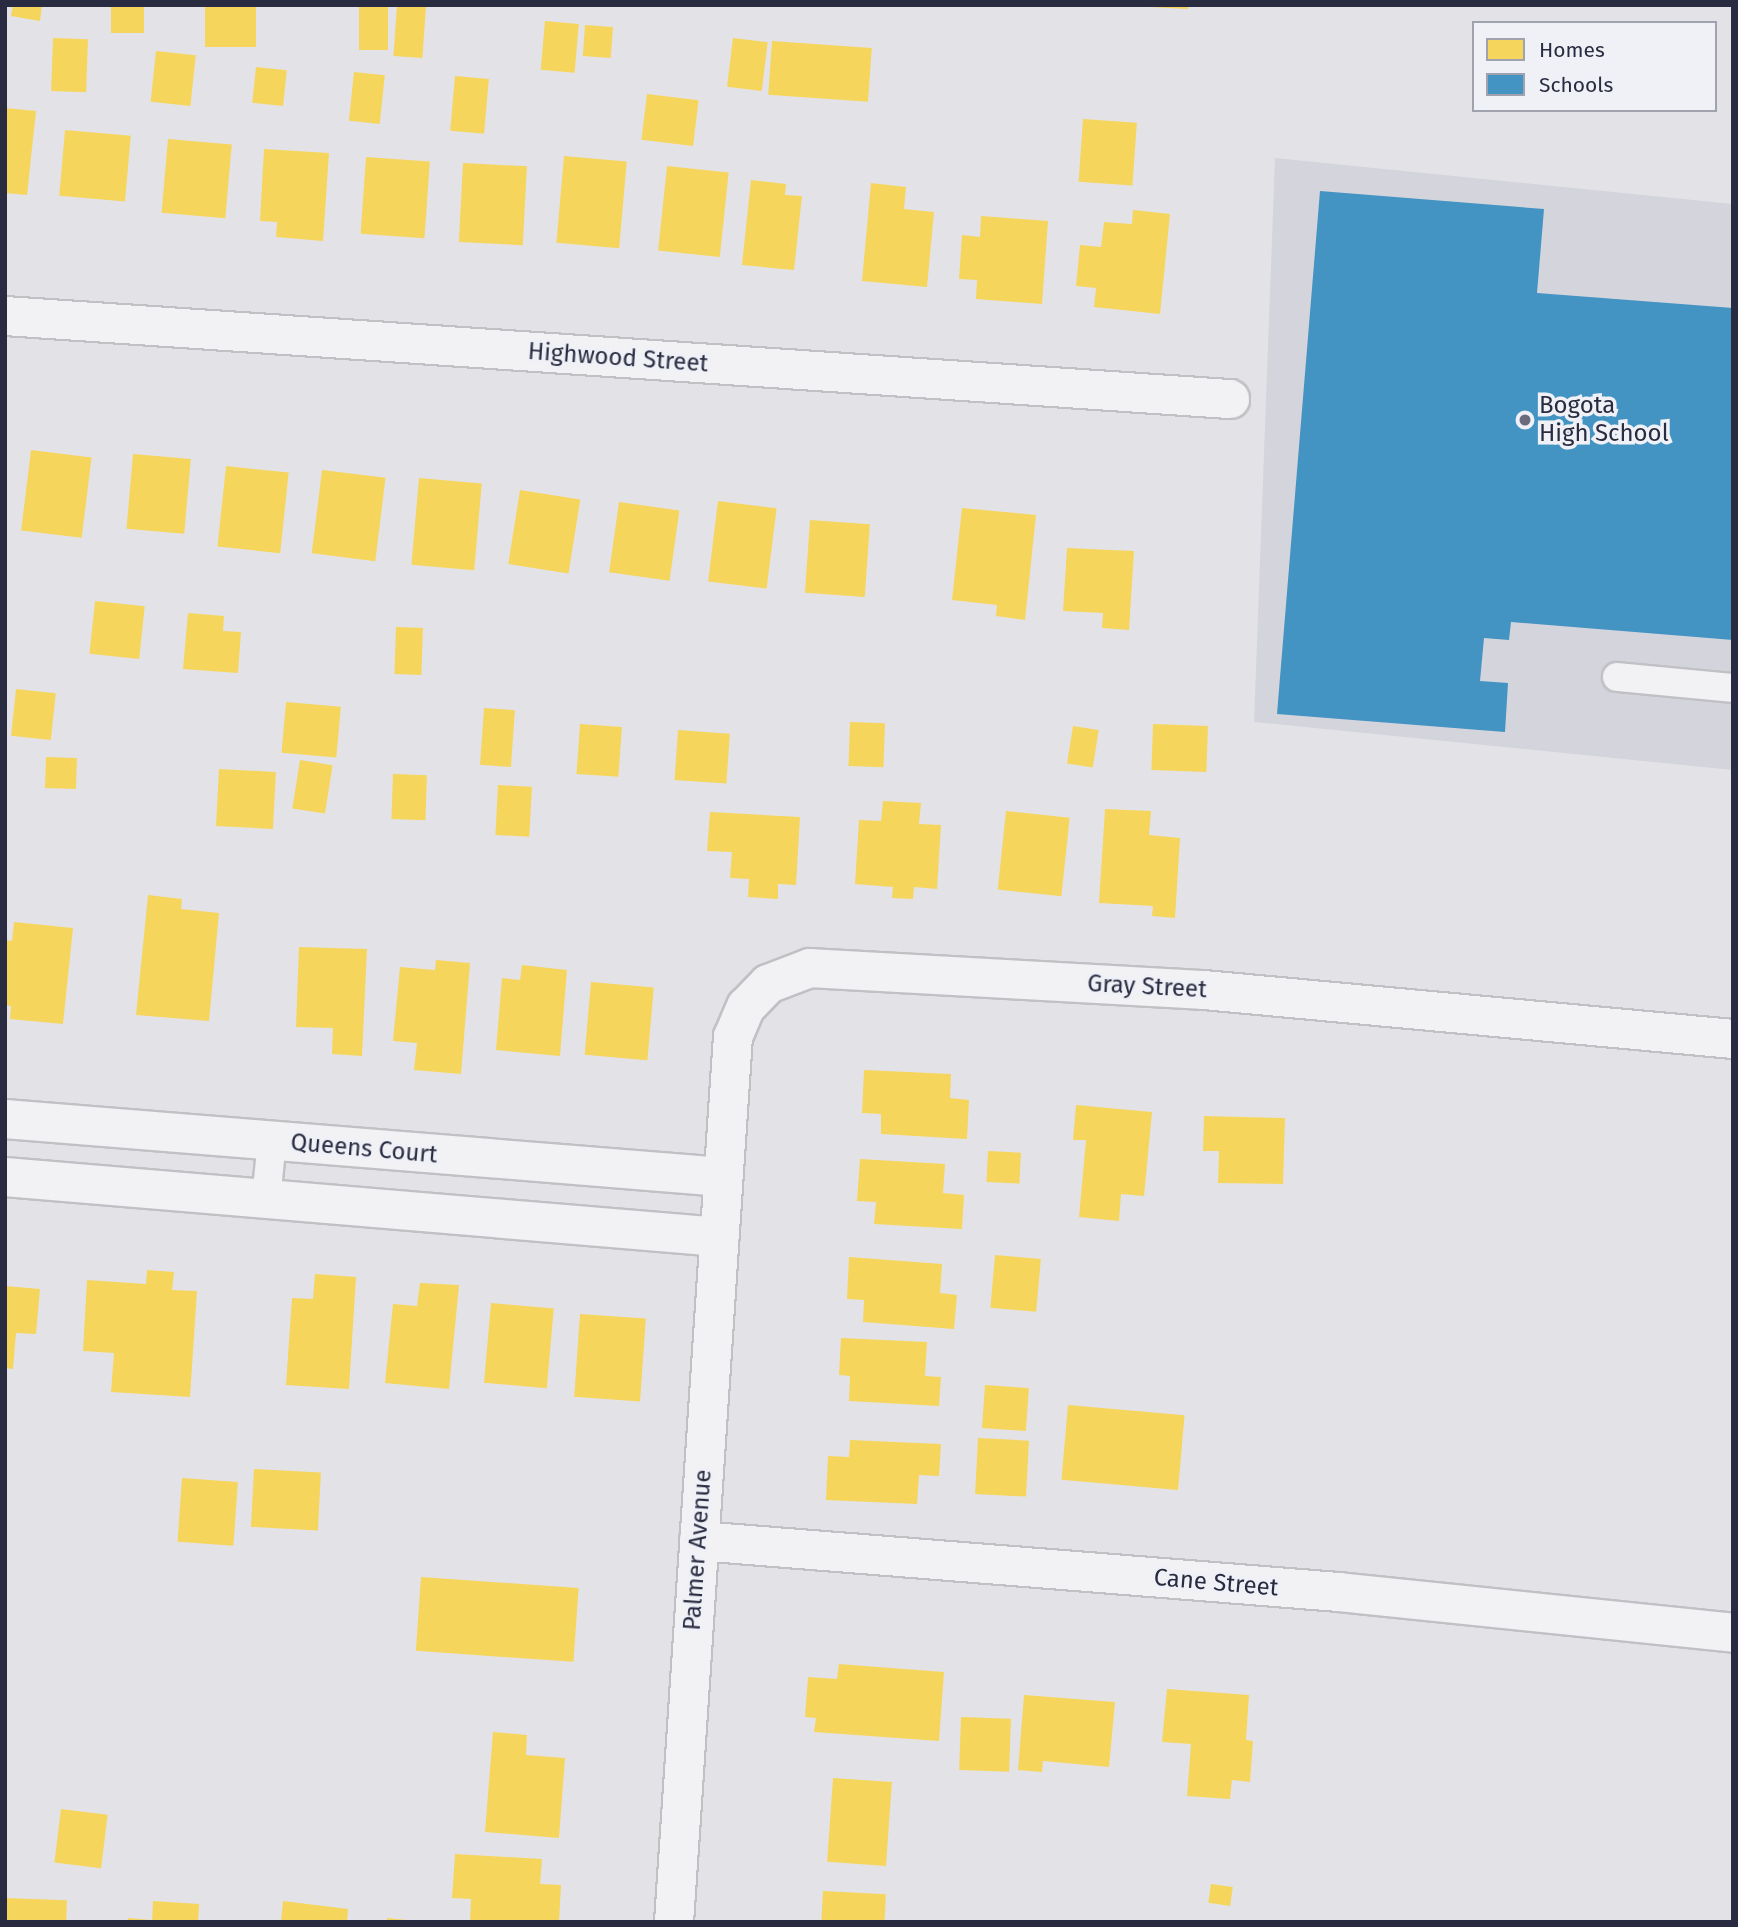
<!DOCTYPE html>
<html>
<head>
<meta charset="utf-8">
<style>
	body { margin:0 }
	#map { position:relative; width:1738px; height:1927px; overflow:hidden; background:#e3e3e7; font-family:"Fira Sans",sans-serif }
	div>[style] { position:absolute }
	.built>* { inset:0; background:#d3d4dc }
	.homes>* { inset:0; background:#f6d55c; transform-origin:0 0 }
	.schools>* { inset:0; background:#4393c3 }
	.roads { filter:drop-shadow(2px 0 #c0c0c5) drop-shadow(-2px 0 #c0c0c5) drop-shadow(0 2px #c0c0c5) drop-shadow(0 -2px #c0c0c5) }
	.service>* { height:28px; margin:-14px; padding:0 14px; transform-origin:14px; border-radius:14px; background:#f2f2f4 }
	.minor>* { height:38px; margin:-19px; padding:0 19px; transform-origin:19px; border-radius:19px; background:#f2f2f4 }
	.dots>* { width:19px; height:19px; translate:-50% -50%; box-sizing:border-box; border:4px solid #f0f1f7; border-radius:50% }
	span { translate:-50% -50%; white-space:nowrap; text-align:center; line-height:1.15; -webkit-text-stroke:7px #f0f1f7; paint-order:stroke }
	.street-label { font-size:24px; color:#292b41 }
	.poi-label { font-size:24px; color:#292b41 }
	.left { translate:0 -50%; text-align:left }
	.frame { position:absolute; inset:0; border:7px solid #292b41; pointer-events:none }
	.legend { position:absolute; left:1472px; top:21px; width:245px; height:91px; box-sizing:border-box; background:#f0f1f7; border:2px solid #a0a2ae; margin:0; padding:9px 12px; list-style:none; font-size:21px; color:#292b41 }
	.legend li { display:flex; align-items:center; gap:14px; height:35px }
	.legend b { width:35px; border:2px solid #a0a2ae }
</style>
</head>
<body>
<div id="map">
	<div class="built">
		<div style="clip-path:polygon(1275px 158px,1733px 204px,1733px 770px,1254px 722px)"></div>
	</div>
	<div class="homes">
		<div style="clip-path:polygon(13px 5px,42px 5px,40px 21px,11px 16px)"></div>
		<div style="left:111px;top:5px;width:33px;height:28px"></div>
		<div style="left:205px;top:5px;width:51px;height:42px"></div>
		<div style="left:359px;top:5px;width:29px;height:45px"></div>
		<div style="left:397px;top:5px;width:29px;height:51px;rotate:4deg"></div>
		<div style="clip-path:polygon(1149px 5px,1188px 5px,1188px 9px,1149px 7px)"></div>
		<div style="left:545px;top:21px;width:34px;height:49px;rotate:5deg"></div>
		<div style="left:585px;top:25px;width:28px;height:31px;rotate:4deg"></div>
		<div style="left:53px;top:38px;width:35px;height:53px;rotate:2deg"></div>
		<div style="left:733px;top:38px;width:35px;height:49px;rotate:7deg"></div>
		<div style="left:772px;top:41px;width:100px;height:54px;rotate:4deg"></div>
		<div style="left:156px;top:51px;width:40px;height:51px;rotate:6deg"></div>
		<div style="left:256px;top:67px;width:31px;height:36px;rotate:6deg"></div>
		<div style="left:354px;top:72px;width:31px;height:49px;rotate:6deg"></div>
		<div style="left:455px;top:76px;width:34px;height:55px;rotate:5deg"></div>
		<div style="left:647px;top:94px;width:52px;height:46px;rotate:7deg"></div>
		<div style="clip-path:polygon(5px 108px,36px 111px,27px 195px,5px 193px)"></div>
		<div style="left:1083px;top:119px;width:54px;height:63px;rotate:4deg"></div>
		<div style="left:65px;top:130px;width:66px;height:66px;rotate:5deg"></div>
		<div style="left:168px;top:139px;width:64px;height:74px;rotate:5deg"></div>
		<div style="clip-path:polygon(264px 149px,329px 153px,323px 241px,276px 237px,277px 222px,260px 221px)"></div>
		<div style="left:564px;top:156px;width:63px;height:87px;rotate:5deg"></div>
		<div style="left:366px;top:157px;width:64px;height:77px;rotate:4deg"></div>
		<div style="left:463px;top:163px;width:64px;height:79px;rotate:3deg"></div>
		<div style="left:667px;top:166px;width:62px;height:85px;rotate:6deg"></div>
		<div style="clip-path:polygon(751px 180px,786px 184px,785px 195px,802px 196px,794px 270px,742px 265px)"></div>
		<div style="clip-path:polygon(871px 183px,906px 187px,904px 209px,934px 212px,927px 287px,862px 281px)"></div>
		<div style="clip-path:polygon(1133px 210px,1170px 214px,1160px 314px,1094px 307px,1096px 288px,1076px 286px,1080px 245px,1101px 247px,1104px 222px,1132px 224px)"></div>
		<div style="clip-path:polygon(981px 216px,1048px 221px,1042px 304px,976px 299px,977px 280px,959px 279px,962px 235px,980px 237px)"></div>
		<div style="left:31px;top:450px;width:61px;height:81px;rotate:7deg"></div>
		<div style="left:133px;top:454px;width:58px;height:75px;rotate:5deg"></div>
		<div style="left:226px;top:466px;width:63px;height:81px;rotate:6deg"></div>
		<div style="left:322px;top:470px;width:64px;height:84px;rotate:7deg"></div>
		<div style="left:419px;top:478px;width:63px;height:87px;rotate:5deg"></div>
		<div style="left:520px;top:490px;width:61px;height:75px;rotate:9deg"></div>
		<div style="left:718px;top:501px;width:59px;height:81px;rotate:7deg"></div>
		<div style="left:619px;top:502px;width:61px;height:71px;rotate:8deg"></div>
		<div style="clip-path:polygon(962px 508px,1036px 515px,1025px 620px,996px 616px,997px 605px,952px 600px)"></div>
		<div style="left:810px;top:520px;width:60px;height:73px;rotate:4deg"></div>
		<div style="clip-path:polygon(1067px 548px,1134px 551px,1129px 630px,1102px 628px,1103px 613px,1063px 611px)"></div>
		<div style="left:95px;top:601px;width:50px;height:53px;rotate:6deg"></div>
		<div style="clip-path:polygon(188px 613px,224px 616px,223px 631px,241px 632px,238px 673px,183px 669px)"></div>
		<div style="left:396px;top:627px;width:27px;height:47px;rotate:2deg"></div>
		<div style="left:16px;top:689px;width:40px;height:47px;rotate:6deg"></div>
		<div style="left:286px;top:702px;width:55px;height:51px;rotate:5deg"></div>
		<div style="left:484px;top:708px;width:31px;height:57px;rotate:4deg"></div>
		<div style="left:850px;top:722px;width:35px;height:44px;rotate:2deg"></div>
		<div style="left:580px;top:724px;width:42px;height:50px;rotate:4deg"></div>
		<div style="left:1153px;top:724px;width:55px;height:46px;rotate:2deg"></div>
		<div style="left:1073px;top:726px;width:26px;height:38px;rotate:9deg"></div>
		<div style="left:678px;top:730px;width:52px;height:50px;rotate:4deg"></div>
		<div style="left:46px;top:757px;width:31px;height:31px;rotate:2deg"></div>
		<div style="left:300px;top:760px;width:33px;height:49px;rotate:9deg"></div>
		<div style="left:219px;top:769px;width:57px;height:57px;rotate:3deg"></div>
		<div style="left:393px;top:774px;width:34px;height:45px;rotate:2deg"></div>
		<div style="left:498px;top:785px;width:34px;height:50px;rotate:3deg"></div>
		<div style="clip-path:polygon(883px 801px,921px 803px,919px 824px,941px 825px,937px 889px,914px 887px,913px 899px,892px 898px,893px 887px,855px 884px,859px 820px,881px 821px)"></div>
		<div style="clip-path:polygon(1105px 809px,1151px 811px,1149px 835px,1180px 838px,1175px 918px,1152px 916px,1153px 906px,1099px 903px)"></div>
		<div style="left:1006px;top:811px;width:64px;height:79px;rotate:6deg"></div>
		<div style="clip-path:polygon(710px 812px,800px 817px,796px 885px,778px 884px,778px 899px,748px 897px,749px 879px,730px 878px,732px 852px,707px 851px)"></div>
		<div style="clip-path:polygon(148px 895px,182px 899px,181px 909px,219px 913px,209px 1021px,136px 1015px)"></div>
		<div style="clip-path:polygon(14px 922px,73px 928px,63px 1024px,10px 1019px,11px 1006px,5px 1005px,5px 940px,12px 941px)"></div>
		<div style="clip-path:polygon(299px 947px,367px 949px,362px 1056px,332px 1054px,333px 1028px,296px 1027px)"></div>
		<div style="clip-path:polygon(436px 960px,470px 963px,461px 1074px,414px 1070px,417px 1043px,393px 1041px,400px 967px,435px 970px)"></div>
		<div style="clip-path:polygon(522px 965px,567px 970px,560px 1056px,496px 1050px,502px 978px,520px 980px)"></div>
		<div style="left:591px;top:982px;width:63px;height:73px;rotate:5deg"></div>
		<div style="clip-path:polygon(864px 1070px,951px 1074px,950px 1098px,969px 1100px,967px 1139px,881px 1134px,881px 1114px,862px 1113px)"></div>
		<div style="clip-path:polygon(1076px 1105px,1152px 1112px,1144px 1196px,1121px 1194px,1119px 1221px,1079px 1217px,1086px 1140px,1073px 1140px)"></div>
		<div style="clip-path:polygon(1204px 1116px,1285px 1118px,1283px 1184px,1218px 1183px,1219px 1151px,1203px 1151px)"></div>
		<div style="left:988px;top:1151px;width:33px;height:31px;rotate:3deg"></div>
		<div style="clip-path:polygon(860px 1159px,945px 1164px,943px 1193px,964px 1195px,962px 1229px,874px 1224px,876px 1202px,857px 1201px)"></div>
		<div style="left:995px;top:1255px;width:46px;height:53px;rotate:5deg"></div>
		<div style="clip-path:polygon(849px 1257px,942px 1264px,940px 1293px,957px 1295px,954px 1329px,863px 1322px,864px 1300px,847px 1299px)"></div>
		<div style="clip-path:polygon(147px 1270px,174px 1272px,172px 1290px,197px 1291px,190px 1397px,111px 1392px,114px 1353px,83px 1351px,87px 1280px,146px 1284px)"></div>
		<div style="clip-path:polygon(315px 1274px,356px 1277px,349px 1389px,286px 1385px,292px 1298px,313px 1299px)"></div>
		<div style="clip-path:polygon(420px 1283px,459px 1285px,449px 1389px,385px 1383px,393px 1304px,417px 1306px)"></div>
		<div style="clip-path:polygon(5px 1286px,40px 1289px,36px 1334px,16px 1333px,13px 1369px,5px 1368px)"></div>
		<div style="left:491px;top:1303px;width:63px;height:80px;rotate:5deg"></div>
		<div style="left:580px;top:1314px;width:66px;height:83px;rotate:4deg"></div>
		<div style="clip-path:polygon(841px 1338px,927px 1342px,925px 1376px,941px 1377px,939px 1406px,849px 1401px,850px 1376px,839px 1375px)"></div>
		<div style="left:985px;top:1385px;width:44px;height:43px;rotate:4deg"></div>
		<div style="left:1068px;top:1405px;width:117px;height:75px;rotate:5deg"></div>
		<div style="left:978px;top:1438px;width:51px;height:56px;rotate:3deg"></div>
		<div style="clip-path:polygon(850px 1440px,941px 1444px,939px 1476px,919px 1475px,917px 1504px,826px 1500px,828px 1456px,849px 1457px)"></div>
		<div style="left:254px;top:1469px;width:67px;height:58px;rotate:3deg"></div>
		<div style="left:182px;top:1478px;width:56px;height:64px;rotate:4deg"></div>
		<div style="left:421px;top:1577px;width:158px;height:74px;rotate:4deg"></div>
		<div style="clip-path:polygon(839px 1664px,944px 1672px,939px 1741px,814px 1732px,816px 1718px,805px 1717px,808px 1677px,837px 1679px)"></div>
		<div style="clip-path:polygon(1167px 1689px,1249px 1695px,1246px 1740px,1253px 1741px,1250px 1782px,1232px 1780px,1230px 1799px,1187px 1796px,1191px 1744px,1162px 1742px)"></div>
		<div style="clip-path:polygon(1024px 1695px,1115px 1702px,1109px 1767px,1043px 1761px,1042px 1772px,1018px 1770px)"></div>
		<div style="left:961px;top:1717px;width:50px;height:53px;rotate:2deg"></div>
		<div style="clip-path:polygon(493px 1732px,527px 1735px,526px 1755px,565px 1758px,559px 1838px,485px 1832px)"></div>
		<div style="left:833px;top:1778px;width:59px;height:84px;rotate:4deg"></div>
		<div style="left:61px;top:1809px;width:47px;height:54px;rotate:7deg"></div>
		<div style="clip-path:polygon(455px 1854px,542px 1859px,540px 1884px,561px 1885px,559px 1922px,470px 1922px,471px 1899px,452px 1898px)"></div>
		<div style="left:1211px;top:1884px;width:22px;height:19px;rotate:8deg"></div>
		<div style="left:823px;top:1891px;width:63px;height:31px;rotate:3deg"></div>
		<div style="left:5px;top:1898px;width:62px;height:24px;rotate:2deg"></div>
		<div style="clip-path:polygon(153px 1901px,199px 1904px,198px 1922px,152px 1922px)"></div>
		<div style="clip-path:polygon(283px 1901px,348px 1909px,347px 1922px,281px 1922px)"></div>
		<div style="clip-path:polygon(128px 1918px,151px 1920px,151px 1922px,127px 1922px)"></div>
		<div style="clip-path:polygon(387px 1918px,407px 1920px,407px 1922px,387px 1922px)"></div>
	</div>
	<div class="schools">
		<div style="clip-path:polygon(1320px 191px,1544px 209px,1537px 293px,1733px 308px,1733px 640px,1511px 622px,1509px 640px,1484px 638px,1480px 681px,1508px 683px,1505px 732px,1277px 714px)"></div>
	</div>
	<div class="roads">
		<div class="service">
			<div style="left:1617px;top:677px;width:117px;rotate:5.4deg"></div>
			<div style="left:266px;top:1199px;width:58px;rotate:-84.1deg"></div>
		</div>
		<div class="minor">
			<div style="left:5px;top:316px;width:1228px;rotate:3.88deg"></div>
			<div style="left:5px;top:1119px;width:720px;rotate:4.62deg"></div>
			<div style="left:5px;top:1177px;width:717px;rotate:4.8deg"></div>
			<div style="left:699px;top:1541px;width:642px;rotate:4.56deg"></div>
			<div style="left:1339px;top:1592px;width:396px;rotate:5.9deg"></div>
			<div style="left:674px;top:1922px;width:887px;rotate:-86.19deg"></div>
			<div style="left:733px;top:1037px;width:33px;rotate:-67deg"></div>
			<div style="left:746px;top:1007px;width:32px;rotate:-46deg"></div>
			<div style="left:768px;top:984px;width:45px;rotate:-20.9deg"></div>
			<div style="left:810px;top:968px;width:395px;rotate:3.2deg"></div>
			<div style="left:1204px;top:990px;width:531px;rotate:5.29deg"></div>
		</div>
	</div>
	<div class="dots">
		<div style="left:1525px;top:420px;background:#6a6b7b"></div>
	</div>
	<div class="street-label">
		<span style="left:618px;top:358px;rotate:4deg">Highwood Street</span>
		<span style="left:1147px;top:987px;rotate:3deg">Gray Street</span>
		<span style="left:364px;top:1149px;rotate:5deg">Queens Court</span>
		<span style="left:698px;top:1550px;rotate:-86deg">Palmer Avenue</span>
		<span style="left:1216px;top:1583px;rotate:5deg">Cane Street</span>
	</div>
	<div class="poi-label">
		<span class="left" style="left:1539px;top:420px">Bogota<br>High School</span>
	</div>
	<div class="frame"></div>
	<ul class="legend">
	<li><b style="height:19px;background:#f6d55c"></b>Homes</li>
	<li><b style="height:19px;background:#4393c3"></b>Schools</li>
	</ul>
</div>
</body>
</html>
